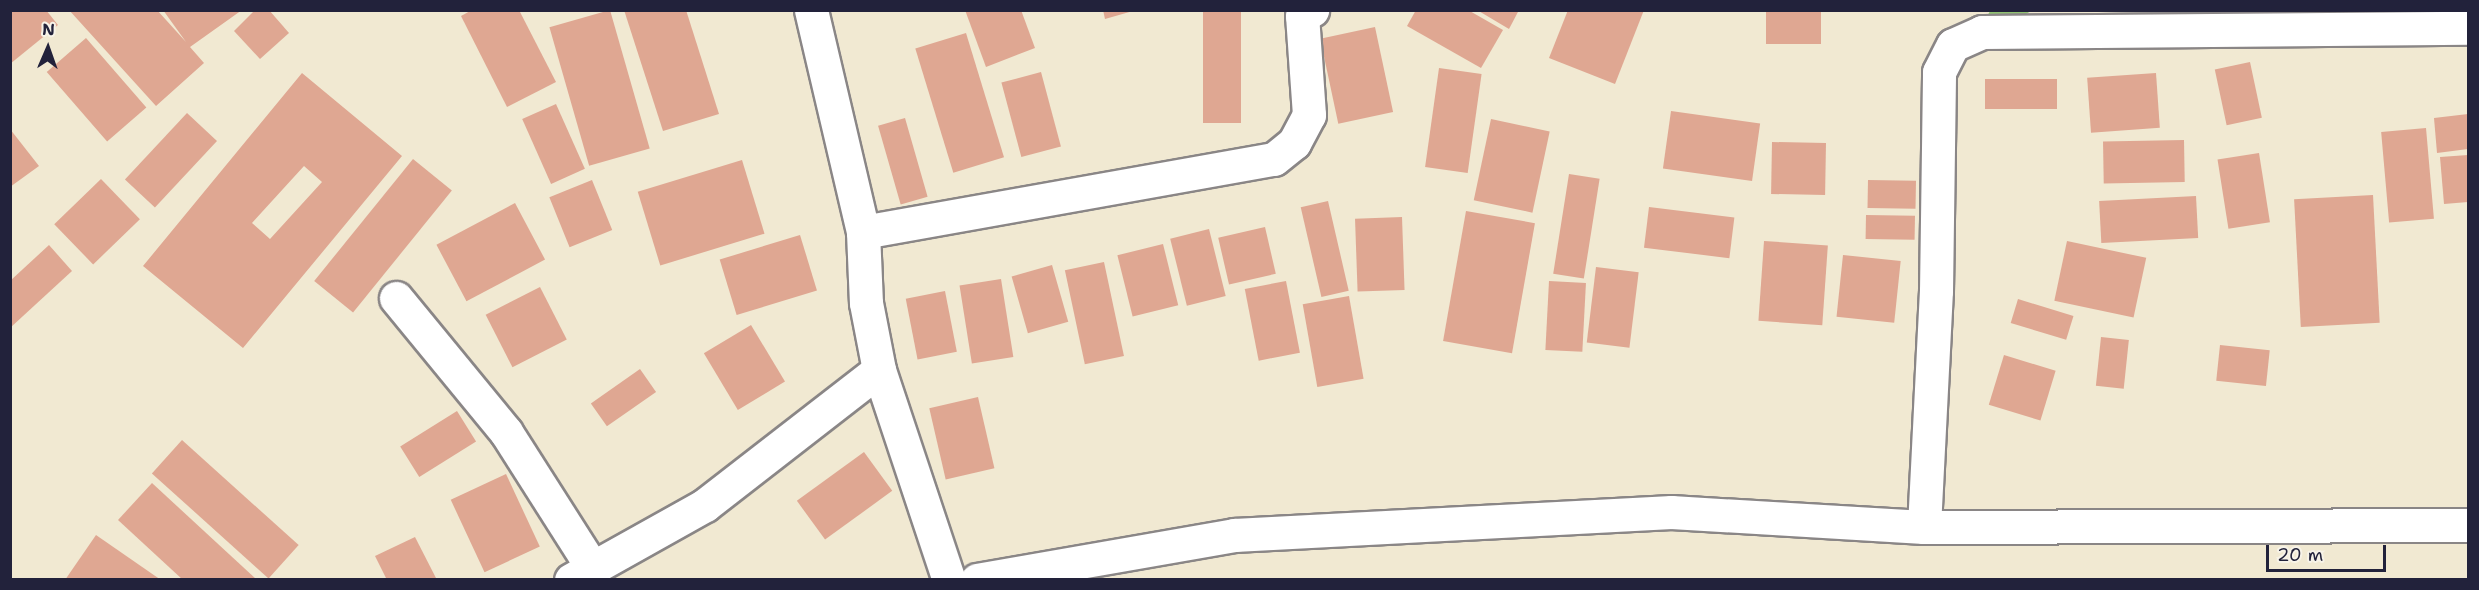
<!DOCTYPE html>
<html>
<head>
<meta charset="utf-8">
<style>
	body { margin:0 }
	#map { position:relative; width:2479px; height:590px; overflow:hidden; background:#f1e9d2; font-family:"Shantell Sans",sans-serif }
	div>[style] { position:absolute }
	.green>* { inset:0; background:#91c373 }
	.building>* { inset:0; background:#dfa792; transform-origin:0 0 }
	.roads { filter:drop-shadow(2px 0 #8a8686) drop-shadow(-2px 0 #8a8686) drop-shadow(0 2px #8a8686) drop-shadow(0 -2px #8a8686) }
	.minor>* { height:33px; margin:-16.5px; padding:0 16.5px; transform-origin:16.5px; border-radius:16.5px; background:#fff }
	span { translate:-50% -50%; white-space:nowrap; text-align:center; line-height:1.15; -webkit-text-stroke:4.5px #f7f3e8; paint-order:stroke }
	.frame { position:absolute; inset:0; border:12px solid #22223b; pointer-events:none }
	.north { position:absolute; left:18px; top:18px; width:60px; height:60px; -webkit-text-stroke:4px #f7f3e8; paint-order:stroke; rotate:2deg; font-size:16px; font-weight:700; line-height:24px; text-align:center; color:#22223b }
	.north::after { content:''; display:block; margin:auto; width:21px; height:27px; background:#22223b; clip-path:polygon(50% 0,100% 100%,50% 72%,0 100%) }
	.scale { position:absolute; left:2266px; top:545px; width:120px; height:27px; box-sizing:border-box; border:3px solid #22223b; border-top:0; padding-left:8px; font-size:18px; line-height:21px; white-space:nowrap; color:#22223b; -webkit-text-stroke:4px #f7f3e8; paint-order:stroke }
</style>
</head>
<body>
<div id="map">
	<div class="green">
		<div style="clip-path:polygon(1990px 11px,2031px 11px,1971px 48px)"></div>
	</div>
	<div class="building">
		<div style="clip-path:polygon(10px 10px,46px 10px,58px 25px,10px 64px)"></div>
		<div style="clip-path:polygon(69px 10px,157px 10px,186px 42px,163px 10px,242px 10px,190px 47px,204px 63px,156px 106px)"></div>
		<div style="clip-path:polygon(255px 10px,269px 10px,289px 33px,260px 59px,234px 31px)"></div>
		<div style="clip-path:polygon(472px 10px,519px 10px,556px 82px,507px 107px,461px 16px)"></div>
		<div style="left:610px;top:10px;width:144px;height:63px;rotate:74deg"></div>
		<div style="clip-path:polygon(624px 10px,686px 10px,719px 114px,663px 131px)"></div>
		<div style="clip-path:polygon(965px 10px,1021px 10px,1035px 48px,986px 67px)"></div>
		<div style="clip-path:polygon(1103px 10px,1133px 10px,1133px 11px,1105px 19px)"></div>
		<div style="left:1203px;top:10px;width:38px;height:113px"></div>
		<div style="clip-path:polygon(1416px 10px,1468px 10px,1503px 30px,1481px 68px,1407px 26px)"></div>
		<div style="clip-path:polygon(1477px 10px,1519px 10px,1509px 29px)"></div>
		<div style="clip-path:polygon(1568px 10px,1644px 10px,1615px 84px,1549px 58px)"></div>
		<div style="left:1766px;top:10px;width:55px;height:34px"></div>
		<div style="left:1375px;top:27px;width:87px;height:56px;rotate:78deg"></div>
		<div style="left:966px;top:33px;width:130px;height:53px;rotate:73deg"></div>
		<div style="left:86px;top:38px;width:92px;height:52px;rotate:49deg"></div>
		<div style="left:2250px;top:62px;width:57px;height:36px;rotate:78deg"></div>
		<div style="left:1439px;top:68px;width:43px;height:100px;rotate:8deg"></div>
		<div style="left:1041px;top:72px;width:77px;height:41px;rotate:75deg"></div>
		<div style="clip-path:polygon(evenodd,302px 73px,402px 156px,243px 348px,143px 266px,302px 73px,304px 166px,322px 182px,270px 239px,252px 223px,304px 166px)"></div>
		<div style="left:2156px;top:73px;width:55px;height:69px;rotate:86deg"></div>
		<div style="left:2057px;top:79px;width:30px;height:72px;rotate:90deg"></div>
		<div style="left:556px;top:104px;width:71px;height:37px;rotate:66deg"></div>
		<div style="left:1671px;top:111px;width:90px;height:58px;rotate:8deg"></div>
		<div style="left:187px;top:113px;width:41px;height:91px;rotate:43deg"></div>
		<div style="clip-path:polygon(2468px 114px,2468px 149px,2437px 153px,2434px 118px)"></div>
		<div style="left:905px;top:118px;width:82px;height:28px;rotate:74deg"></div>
		<div style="left:1491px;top:119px;width:60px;height:83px;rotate:12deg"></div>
		<div style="left:2426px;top:128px;width:91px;height:45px;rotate:85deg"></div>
		<div style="clip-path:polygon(10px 129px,39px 166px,10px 187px)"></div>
		<div style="left:2184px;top:140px;width:42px;height:81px;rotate:89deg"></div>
		<div style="left:1772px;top:142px;width:54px;height:52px;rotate:1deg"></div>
		<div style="left:2259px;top:153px;width:70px;height:42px;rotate:81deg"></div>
		<div style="clip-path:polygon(2468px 155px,2468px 202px,2444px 204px,2440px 157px)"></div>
		<div style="left:413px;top:159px;width:50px;height:157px;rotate:39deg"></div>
		<div style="left:742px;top:160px;width:77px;height:109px;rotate:73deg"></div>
		<div style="left:1569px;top:174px;width:31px;height:101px;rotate:9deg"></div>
		<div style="left:101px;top:179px;width:56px;height:65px;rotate:46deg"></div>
		<div style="left:592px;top:180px;width:54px;height:46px;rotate:68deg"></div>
		<div style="left:1868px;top:180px;width:48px;height:28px;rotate:1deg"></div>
		<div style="left:2373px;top:195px;width:128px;height:79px;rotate:87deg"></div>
		<div style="left:2196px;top:196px;width:42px;height:97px;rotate:87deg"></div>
		<div style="left:1328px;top:201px;width:92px;height:28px;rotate:77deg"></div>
		<div style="left:515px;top:203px;width:64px;height:89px;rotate:62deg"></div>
		<div style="left:1649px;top:207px;width:86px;height:41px;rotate:7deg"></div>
		<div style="left:1466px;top:211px;width:70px;height:132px;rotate:10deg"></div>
		<div style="left:1866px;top:215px;width:49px;height:24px;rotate:1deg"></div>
		<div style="left:1402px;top:217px;width:73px;height:47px;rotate:88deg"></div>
		<div style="left:1265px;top:227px;width:48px;height:48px;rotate:77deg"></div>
		<div style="left:1209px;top:229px;width:69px;height:40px;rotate:76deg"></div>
		<div style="left:800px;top:235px;width:58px;height:84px;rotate:73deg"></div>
		<div style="left:1764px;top:241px;width:64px;height:80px;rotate:4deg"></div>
		<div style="left:2067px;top:241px;width:81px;height:61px;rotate:12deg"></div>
		<div style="left:1163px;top:244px;width:63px;height:47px;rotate:76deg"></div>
		<div style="clip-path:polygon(49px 245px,72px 271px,10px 328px,10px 281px)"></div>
		<div style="left:1843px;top:255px;width:58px;height:62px;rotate:6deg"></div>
		<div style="left:1104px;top:262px;width:96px;height:40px;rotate:78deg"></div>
		<div style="left:1052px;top:265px;width:59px;height:42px;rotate:74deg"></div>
		<div style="left:1596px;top:267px;width:43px;height:76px;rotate:7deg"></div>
		<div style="left:1001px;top:279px;width:79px;height:42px;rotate:81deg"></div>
		<div style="left:1286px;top:281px;width:73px;height:42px;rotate:79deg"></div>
		<div style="left:1549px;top:281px;width:37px;height:69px;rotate:3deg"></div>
		<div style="left:540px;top:287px;width:59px;height:61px;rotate:63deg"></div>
		<div style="left:945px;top:291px;width:62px;height:40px;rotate:79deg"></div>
		<div style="left:1349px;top:296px;width:84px;height:47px;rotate:80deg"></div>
		<div style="left:2018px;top:299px;width:58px;height:25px;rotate:17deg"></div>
		<div style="left:751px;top:325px;width:66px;height:55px;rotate:59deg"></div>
		<div style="left:2101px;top:337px;width:28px;height:49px;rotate:6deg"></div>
		<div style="left:2220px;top:345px;width:50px;height:36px;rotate:6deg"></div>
		<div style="left:2004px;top:355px;width:54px;height:52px;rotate:17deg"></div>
		<div style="left:640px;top:369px;width:28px;height:60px;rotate:55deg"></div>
		<div style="left:978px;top:397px;width:73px;height:50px;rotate:77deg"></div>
		<div style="left:457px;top:411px;width:36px;height:67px;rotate:58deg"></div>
		<div style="left:182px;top:440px;width:157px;height:45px;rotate:42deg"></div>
		<div style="left:864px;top:452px;width:48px;height:83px;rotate:54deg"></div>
		<div style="left:506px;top:474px;width:80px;height:61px;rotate:65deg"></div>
		<div style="clip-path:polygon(152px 483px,257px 580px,183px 580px,118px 520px)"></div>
		<div style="clip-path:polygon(96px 535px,161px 580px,65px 580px)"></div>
		<div style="clip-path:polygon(415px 537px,437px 580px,387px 580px,375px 556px)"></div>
	</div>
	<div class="roads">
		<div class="minor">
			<div style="left:811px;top:10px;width:228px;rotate:76.8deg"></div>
			<div style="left:863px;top:232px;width:71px;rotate:87.6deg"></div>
			<div style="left:866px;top:303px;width:68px;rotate:79deg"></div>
			<div style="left:879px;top:370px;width:221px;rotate:71.6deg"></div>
			<div style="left:863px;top:232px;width:417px;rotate:-10.1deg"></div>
			<div style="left:1274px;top:159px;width:26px;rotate:-39deg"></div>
			<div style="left:1294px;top:143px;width:32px;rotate:-62deg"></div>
			<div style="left:1309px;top:115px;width:99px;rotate:-94deg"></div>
			<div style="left:1302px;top:16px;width:12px;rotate:-31deg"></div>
			<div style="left:396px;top:298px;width:173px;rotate:50.6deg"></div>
			<div style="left:506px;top:432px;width:164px;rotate:57.5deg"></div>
			<div style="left:1924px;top:527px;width:236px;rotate:-87.1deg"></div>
			<div style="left:1936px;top:291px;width:219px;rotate:-89.2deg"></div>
			<div style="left:1939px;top:72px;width:30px;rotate:-63deg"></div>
			<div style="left:1953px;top:45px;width:32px;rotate:-24deg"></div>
			<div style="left:1982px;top:32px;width:486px;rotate:-0.5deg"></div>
			<div style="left:571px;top:580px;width:154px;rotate:-29.2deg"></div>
			<div style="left:705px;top:505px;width:220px;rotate:-37.8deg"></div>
			<div style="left:977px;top:580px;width:261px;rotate:-9.9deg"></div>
			<div style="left:1234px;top:535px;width:438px;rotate:-3deg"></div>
			<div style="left:1671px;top:512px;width:253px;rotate:3.4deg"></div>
			<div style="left:1924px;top:527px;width:544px;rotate:-0.21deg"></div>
		</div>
	</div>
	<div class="frame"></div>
	<div class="north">N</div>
	<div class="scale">20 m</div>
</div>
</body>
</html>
